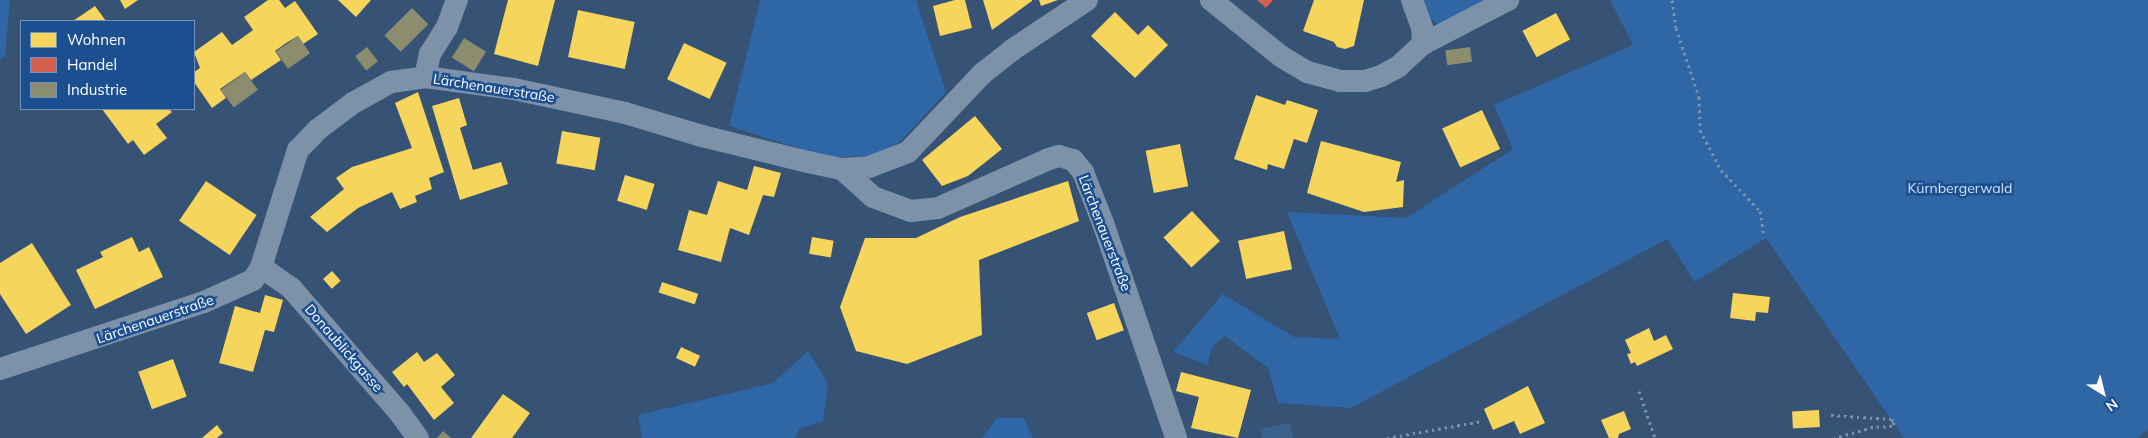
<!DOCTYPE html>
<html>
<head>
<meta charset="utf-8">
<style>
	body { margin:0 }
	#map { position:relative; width:2148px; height:438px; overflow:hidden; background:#365274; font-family:Mulish,sans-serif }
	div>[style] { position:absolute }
	.green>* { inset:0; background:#2f66a5 }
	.water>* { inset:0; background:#3b618d }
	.homes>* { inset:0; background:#f6d55c; transform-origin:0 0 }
	.shops>* { inset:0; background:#d6604d }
	.industry>* { inset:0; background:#8c8c6e; transform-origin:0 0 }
	.path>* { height:3px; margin-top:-1.5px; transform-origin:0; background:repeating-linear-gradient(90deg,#7d92a8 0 2.5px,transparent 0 6.5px) }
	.minor>* { height:22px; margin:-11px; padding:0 11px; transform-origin:11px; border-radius:11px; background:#7d92a8 }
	span { translate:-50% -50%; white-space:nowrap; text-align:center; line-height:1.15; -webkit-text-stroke:5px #1b4f8f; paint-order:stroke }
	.street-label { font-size:14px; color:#fff }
	.park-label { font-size:14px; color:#cfe3fa }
	.legend { position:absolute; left:20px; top:20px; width:175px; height:90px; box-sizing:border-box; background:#1b4f8f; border:1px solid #7695bc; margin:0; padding:6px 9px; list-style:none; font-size:15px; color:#fff }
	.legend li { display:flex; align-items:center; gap:10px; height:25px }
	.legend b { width:25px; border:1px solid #7695bc }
	.north { position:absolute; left:2078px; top:368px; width:50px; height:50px; -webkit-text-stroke:4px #1b4f8f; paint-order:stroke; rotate:144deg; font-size:14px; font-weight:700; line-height:20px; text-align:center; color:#fff }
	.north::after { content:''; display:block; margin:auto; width:18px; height:22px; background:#fff; clip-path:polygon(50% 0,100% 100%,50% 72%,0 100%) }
</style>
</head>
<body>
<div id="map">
	<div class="green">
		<div style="clip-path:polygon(0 0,10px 0,5px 56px,0 60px)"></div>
		<div style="clip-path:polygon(760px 0,916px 0,946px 92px,900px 142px,875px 155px,829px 158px,729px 126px)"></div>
		<div style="clip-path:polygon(1422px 0,1487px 0,1438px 25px,1428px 16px)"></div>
		<div style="clip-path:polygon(1610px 0,2148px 0,2148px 430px,2137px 438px,1904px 438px,1766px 238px,1695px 282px,1667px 239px,1351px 408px,1278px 403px,1268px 368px,1225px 336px,1212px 347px,1208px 365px,1173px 352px,1223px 294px,1294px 337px,1340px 339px,1287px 212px,1406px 218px,1513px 149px,1494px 105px,1633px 45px)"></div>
		<div style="clip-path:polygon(808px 351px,828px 383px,823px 421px,799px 429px,795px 438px,642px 438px,638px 415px,773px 383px)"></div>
		<div style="clip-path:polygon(997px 418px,1024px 418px,1033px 438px,982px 438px)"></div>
	</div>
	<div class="water">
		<div style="clip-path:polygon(1290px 423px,1293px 438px,1262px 438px,1260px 429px)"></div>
	</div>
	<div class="homes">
		<div style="clip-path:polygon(120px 0,138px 0,125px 9px)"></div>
		<div style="clip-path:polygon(268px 0,279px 0,285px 8px,295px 1px,318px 34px,303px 44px,298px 36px,286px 43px,275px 51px,281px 60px,251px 80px,245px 72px,233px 80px,220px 89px,226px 98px,212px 108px,194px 82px,194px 72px,200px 68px,194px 52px,222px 32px,232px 45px,242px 38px,253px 30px,244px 17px)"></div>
		<div style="clip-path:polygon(338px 0,371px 0,356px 17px)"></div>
		<div style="clip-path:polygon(508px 0,555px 0,538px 66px,494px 54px)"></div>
		<div style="clip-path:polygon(955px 0,965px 0,972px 28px,940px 36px,933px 6px)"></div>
		<div style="clip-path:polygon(983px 0,1032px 0,1032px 1px,992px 30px)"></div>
		<div style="clip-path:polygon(1039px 0,1058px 0,1041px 6px)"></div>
		<div style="clip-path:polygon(1314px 0,1364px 0,1354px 46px,1345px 49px,1337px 47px,1334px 42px,1303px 31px)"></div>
		<div style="clip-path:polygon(95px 6px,106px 21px,73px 21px)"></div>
		<div style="left:578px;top:10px;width:58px;height:48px;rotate:12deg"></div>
		<div style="clip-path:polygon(1115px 12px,1138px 35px,1148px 25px,1168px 45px,1135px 78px,1091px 36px)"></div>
		<div style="left:1556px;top:13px;width:30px;height:38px;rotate:62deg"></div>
		<div style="left:684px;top:43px;width:47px;height:40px;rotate:25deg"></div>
		<div style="clip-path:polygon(418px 92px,444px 172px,429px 178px,432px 189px,415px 196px,417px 202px,400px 209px,392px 192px,358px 208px,327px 232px,310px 217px,344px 189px,336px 178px,352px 167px,412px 148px,395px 103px)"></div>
		<div style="clip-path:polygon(1256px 95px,1285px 105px,1287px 100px,1318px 110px,1307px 143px,1294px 139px,1284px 169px,1268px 164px,1267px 170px,1234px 159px)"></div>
		<div style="clip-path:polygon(459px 98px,467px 125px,460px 128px,473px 170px,501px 162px,508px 184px,460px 200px,432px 106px)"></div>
		<div style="clip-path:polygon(102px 109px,169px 109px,172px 112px,156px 124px,167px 138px,144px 155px,133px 140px,128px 144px)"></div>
		<div style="left:1482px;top:110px;width:43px;height:44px;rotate:65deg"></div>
		<div style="clip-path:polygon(975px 116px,1002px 149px,968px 176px,942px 186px,922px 160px)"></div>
		<div style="left:562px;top:131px;width:39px;height:33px;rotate:10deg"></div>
		<div style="clip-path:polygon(1321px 141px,1401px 162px,1396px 182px,1404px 180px,1403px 207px,1364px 212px,1307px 193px)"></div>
		<div style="left:1180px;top:144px;width:43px;height:35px;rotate:79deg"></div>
		<div style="clip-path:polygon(754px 166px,781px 173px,774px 197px,763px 195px,749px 235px,730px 228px,721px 262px,678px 250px,689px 210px,707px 215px,718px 181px,747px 190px)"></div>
		<div style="left:625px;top:175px;width:31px;height:27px;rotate:17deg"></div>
		<div style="left:206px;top:181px;width:61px;height:48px;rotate:34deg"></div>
		<div style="clip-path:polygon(1068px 181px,1079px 221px,979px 260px,982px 335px,907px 364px,856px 351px,840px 307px,865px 238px,916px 238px,960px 217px)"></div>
		<div style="left:1192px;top:211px;width:41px;height:39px;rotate:47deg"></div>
		<div style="left:1284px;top:231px;width:39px;height:47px;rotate:78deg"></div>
		<div style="clip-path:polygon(132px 237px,139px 252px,149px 247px,163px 277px,95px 309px,76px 270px,103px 257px,100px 252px)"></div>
		<div style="left:812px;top:237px;width:22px;height:17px;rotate:10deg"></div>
		<div style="clip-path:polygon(32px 243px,71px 305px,26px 334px,0 294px,0 263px)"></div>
		<div style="left:332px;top:271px;width:13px;height:12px;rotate:48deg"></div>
		<div style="left:662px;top:282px;width:38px;height:11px;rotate:18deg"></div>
		<div style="clip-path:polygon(1733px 293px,1770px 297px,1768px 313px,1756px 312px,1755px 321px,1730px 318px)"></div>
		<div style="clip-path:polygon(265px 295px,283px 300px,274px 332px,265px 330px,253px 372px,219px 363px,235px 306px,260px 313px)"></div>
		<div style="left:1114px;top:303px;width:29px;height:29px;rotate:70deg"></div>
		<div style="clip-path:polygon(1649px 328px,1654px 341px,1666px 335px,1673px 349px,1637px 366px,1635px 362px,1631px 364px,1627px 354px,1631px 353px,1625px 340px)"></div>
		<div style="left:681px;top:347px;width:21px;height:12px;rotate:25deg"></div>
		<div style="clip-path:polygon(417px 352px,424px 362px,437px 353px,455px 375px,441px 387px,454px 403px,434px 420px,407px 384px,404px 387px,392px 372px)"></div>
		<div style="left:173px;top:359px;width:40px;height:37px;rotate:70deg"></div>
		<div style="clip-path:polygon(1181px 372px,1251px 390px,1238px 438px,1191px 428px,1199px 397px,1176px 391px)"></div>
		<div style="clip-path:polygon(1528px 386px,1545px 423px,1520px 434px,1514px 421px,1493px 430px,1484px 409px)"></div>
		<div style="clip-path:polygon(503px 394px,530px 413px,512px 438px,471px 438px)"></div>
		<div style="left:1819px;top:410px;width:17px;height:27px;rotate:87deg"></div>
		<div style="clip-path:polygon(1624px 411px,1631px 429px,1619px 434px,1618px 438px,1609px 438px,1601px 420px)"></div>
		<div style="clip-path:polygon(217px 425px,223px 433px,217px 438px,202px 438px)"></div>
	</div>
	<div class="shops">
		<div style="clip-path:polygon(1257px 0,1273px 0,1266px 8px)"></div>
	</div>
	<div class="industry">
		<div style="left:412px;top:8px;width:23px;height:39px;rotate:45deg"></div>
		<div style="left:298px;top:36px;width:21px;height:27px;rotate:55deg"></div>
		<div style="left:464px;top:38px;width:26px;height:23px;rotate:32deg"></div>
		<div style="left:367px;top:47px;width:18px;height:15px;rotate:52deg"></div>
		<div style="left:1470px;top:47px;width:15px;height:25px;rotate:82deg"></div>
		<div style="left:245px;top:72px;width:22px;height:30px;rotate:54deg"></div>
		<div style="clip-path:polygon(443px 431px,451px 438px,437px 438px)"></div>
	</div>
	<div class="path">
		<div style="left:1672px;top:0;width:28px;rotate:82deg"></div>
		<div style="left:1676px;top:28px;width:73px;rotate:71.6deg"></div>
		<div style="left:1699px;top:97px;width:33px;rotate:88deg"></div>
		<div style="left:1700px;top:130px;width:45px;rotate:62.3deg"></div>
		<div style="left:1721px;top:170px;width:57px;rotate:46.4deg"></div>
		<div style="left:1760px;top:211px;width:26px;rotate:81deg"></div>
		<div style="left:1639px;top:391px;width:50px;rotate:71.2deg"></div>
		<div style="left:1831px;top:415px;width:60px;rotate:3.8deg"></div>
		<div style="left:1891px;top:419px;width:4px;rotate:45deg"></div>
		<div style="left:1894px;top:422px;width:4px;rotate:117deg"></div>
		<div style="left:1892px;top:426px;width:19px;rotate:177deg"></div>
		<div style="left:1873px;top:427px;width:40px;rotate:164deg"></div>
		<div style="left:1387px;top:438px;width:97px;rotate:-10.1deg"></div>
	</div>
	<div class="minor">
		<div style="left:1211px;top:0;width:91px;rotate:38.8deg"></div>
		<div style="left:1282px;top:57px;width:29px;rotate:31deg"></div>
		<div style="left:1307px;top:72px;width:34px;rotate:15deg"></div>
		<div style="left:1340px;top:81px;width:25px"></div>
		<div style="left:1365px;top:81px;width:17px;rotate:-17deg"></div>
		<div style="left:1381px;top:76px;width:19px;rotate:-28deg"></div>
		<div style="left:1398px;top:67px;width:34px;rotate:-43deg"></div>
		<div style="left:1412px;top:0;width:30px;rotate:70deg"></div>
		<div style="left:1422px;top:28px;width:16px;rotate:86deg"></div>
		<div style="left:1423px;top:44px;width:96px;rotate:-27.4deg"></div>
		<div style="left:425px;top:77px;width:24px;rotate:-78deg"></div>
		<div style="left:430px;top:54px;width:32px;rotate:-58deg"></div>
		<div style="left:447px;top:27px;width:29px;rotate:-70deg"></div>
		<div style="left:842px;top:169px;width:42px;rotate:42.1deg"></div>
		<div style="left:873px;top:197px;width:40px;rotate:20.2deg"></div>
		<div style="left:911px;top:211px;width:27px;rotate:-6deg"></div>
		<div style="left:938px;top:208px;width:121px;rotate:-23.8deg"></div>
		<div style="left:1049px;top:159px;width:10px;rotate:-17deg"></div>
		<div style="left:1059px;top:156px;width:15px;rotate:16deg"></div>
		<div style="left:1073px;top:160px;width:16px;rotate:50deg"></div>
		<div style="left:1083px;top:172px;width:55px;rotate:68.6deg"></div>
		<div style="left:1103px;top:223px;width:227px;rotate:71.2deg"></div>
		<div style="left:261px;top:267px;width:38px;rotate:35deg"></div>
		<div style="left:292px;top:289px;width:163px;rotate:49deg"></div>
		<div style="left:399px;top:412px;width:32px;rotate:54deg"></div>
		<div style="left:0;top:369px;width:215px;rotate:-18.2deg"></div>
		<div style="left:204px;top:302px;width:54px;rotate:-24.2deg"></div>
		<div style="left:253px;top:280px;width:15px;rotate:-58deg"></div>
		<div style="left:261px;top:267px;width:123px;rotate:-72.5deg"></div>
		<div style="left:298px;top:150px;width:28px;rotate:-46deg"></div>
		<div style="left:317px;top:130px;width:45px;rotate:-36.9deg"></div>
		<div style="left:353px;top:103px;width:43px;rotate:-28.9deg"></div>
		<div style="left:391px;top:82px;width:34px;rotate:-8deg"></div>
		<div style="left:425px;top:77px;width:90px;rotate:7.7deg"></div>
		<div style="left:514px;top:89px;width:114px;rotate:12.2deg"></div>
		<div style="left:625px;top:113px;width:80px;rotate:16.6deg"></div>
		<div style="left:702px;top:136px;width:109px;rotate:13.8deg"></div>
		<div style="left:808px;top:162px;width:35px;rotate:12deg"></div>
		<div style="left:842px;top:169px;width:27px;rotate:-4deg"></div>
		<div style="left:869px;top:167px;width:42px;rotate:-21deg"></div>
		<div style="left:908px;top:152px;width:109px;rotate:-46.5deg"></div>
		<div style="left:983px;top:73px;width:37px;rotate:-38deg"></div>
		<div style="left:1012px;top:50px;width:90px;rotate:-33.7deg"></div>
	</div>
	<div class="street-label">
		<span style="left:494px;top:88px;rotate:9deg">Lärchenauerstraße</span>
		<span style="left:1105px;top:233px;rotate:69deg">Lärchenauerstraße</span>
		<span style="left:155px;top:319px;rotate:-19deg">Lärchenauerstraße</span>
		<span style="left:344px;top:348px;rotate:49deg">Donaublickgasse</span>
	</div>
	<div class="park-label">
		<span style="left:1960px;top:188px">Kürnbergerwald</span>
	</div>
	<ul class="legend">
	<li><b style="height:14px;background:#f6d55c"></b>Wohnen</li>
	<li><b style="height:14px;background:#d6604d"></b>Handel</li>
	<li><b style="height:14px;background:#8c8c6e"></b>Industrie</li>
	</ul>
	<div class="north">N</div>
</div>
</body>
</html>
